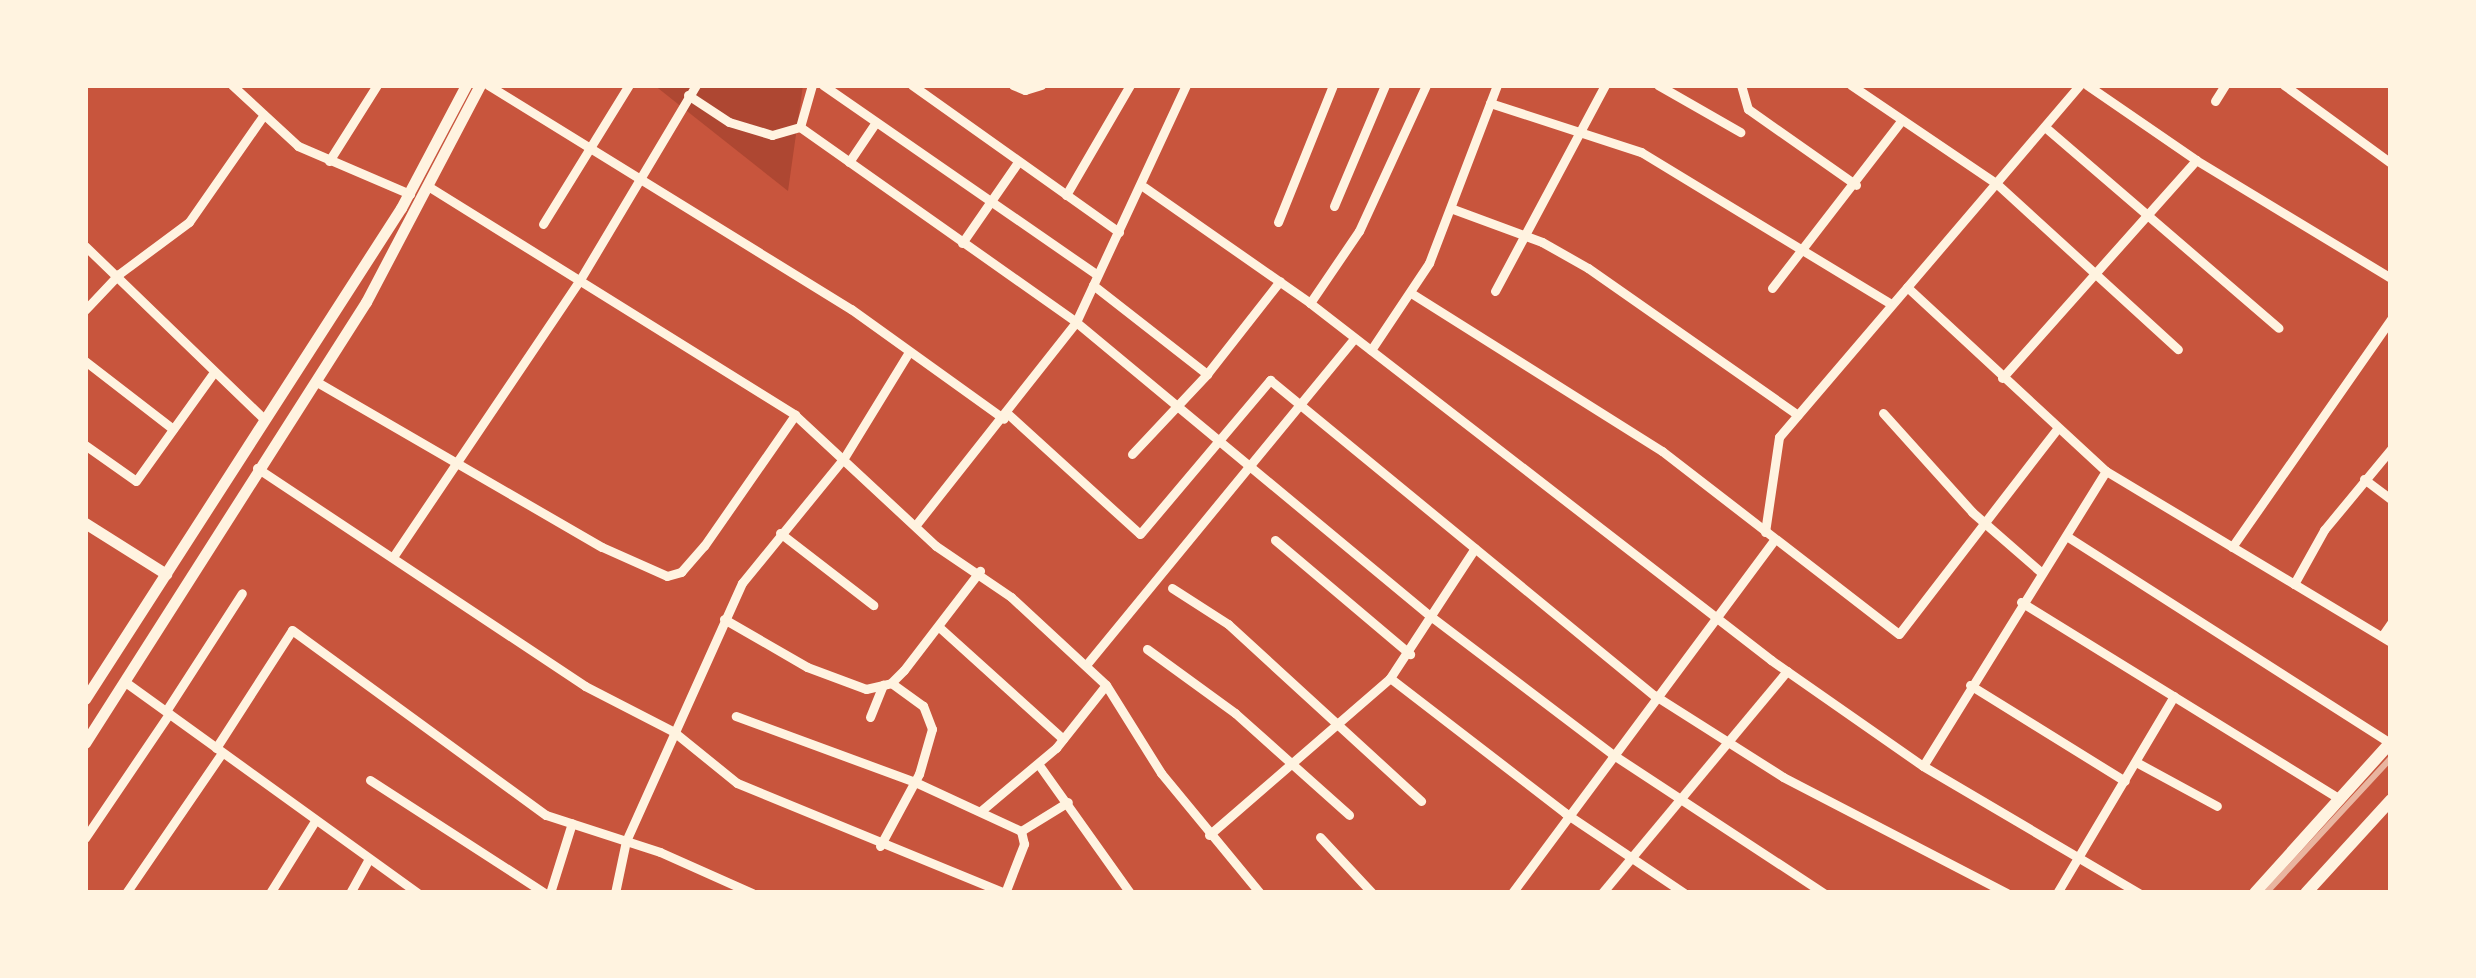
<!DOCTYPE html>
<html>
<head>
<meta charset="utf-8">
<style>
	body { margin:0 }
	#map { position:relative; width:2476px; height:978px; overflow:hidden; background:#c8553d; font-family:Poppins,sans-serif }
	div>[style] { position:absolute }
	.green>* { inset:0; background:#ae4732 }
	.minor>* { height:9px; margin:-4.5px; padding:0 4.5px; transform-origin:4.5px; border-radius:4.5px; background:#fff3e0 }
	.tertiary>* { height:11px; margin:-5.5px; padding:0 5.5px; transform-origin:5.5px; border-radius:5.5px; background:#fff3e0 }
	.secondary>* { height:12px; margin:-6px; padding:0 6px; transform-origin:6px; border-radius:6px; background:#fff3e0 }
	.rail>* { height:6px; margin:-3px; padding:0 3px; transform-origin:3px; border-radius:3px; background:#e9b49f }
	span { translate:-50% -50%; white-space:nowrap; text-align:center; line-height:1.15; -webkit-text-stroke:10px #fff3e0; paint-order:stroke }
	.frame { position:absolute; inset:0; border:88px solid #fff3e0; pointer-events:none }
</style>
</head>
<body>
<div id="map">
	<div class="green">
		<div style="clip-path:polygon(654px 85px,803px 85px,788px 191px)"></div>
	</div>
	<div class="minor">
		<div style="left:232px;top:85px;width:90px;rotate:42.7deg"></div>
		<div style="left:298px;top:146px;width:122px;rotate:23.2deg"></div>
		<div style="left:488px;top:85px;width:427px;rotate:31.7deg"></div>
		<div style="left:851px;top:309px;width:188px;rotate:35.7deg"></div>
		<div style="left:823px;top:85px;width:333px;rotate:34.7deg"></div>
		<div style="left:912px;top:85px;width:254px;rotate:35.4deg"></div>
		<div style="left:1013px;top:85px;width:13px;rotate:23deg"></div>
		<div style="left:1025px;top:90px;width:17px;rotate:-17deg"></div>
		<div style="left:1658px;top:85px;width:95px;rotate:29.8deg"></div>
		<div style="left:1741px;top:85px;width:25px;rotate:74deg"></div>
		<div style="left:1748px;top:109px;width:132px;rotate:35.1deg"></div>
		<div style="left:1851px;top:85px;width:176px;rotate:34.1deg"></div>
		<div style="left:1997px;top:184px;width:245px;rotate:42.4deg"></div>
		<div style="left:2087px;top:85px;width:132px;rotate:34.5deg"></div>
		<div style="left:2196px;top:160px;width:228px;rotate:31.2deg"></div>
		<div style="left:2284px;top:85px;width:132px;rotate:36.1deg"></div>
		<div style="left:688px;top:95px;width:49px;rotate:33.4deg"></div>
		<div style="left:729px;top:122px;width:45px;rotate:16.8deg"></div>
		<div style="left:772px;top:135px;width:29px;rotate:-16deg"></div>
		<div style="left:800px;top:127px;width:44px;rotate:-74.1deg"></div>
		<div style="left:2215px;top:101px;width:19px;rotate:-58deg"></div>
		<div style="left:1490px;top:103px;width:159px;rotate:18deg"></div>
		<div style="left:1641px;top:152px;width:293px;rotate:31.3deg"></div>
		<div style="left:800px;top:127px;width:338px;rotate:35.2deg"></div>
		<div style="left:1076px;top:322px;width:464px;rotate:39.7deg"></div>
		<div style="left:1433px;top:618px;width:225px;rotate:37.2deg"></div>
		<div style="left:1612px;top:754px;width:254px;rotate:33.3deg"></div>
		<div style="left:2045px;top:127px;width:308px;rotate:40.7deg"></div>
		<div style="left:329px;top:161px;width:90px;rotate:-57.7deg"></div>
		<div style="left:849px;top:162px;width:48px;rotate:-56deg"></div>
		<div style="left:1144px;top:187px;width:203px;rotate:34.9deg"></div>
		<div style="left:1310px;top:303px;width:583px;rotate:37.75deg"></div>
		<div style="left:1771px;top:660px;width:185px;rotate:34.9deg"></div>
		<div style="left:1923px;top:766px;width:251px;rotate:30.5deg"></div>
		<div style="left:431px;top:188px;width:429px;rotate:31.9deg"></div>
		<div style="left:795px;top:415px;width:192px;rotate:42.9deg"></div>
		<div style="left:936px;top:546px;width:91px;rotate:34.2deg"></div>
		<div style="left:1011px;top:597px;width:129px;rotate:42.8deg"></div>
		<div style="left:1106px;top:685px;width:104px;rotate:58deg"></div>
		<div style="left:1161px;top:773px;width:156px;rotate:50.5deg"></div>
		<div style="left:1066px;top:195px;width:127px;rotate:-59.8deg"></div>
		<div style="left:1334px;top:206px;width:131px;rotate:-67.1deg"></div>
		<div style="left:1453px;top:209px;width:95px;rotate:20.3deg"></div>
		<div style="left:1542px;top:242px;width:53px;rotate:29.5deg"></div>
		<div style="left:1588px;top:268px;width:256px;rotate:35deg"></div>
		<div style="left:1278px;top:222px;width:148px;rotate:-68.1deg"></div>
		<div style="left:543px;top:224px;width:163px;rotate:-58.3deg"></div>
		<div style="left:962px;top:243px;width:98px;rotate:-55.3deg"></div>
		<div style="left:85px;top:246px;width:250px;rotate:44deg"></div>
		<div style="left:1093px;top:285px;width:145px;rotate:38deg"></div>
		<div style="left:1207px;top:374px;width:118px;rotate:-51.9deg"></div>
		<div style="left:1907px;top:287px;width:271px;rotate:42.8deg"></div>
		<div style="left:2106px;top:471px;width:332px;rotate:31deg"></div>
		<div style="left:1772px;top:288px;width:212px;rotate:-52.3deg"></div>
		<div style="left:1495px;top:291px;width:234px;rotate:-61.9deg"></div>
		<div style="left:1411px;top:293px;width:297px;rotate:32.2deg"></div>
		<div style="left:1662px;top:451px;width:299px;rotate:37.7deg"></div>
		<div style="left:1899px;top:634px;width:257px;rotate:-52.4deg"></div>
		<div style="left:1310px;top:303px;width:87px;rotate:-55.8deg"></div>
		<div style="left:1359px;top:231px;width:161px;rotate:-65.3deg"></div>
		<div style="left:85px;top:310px;width:50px;rotate:-46.6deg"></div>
		<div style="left:119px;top:274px;width:87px;rotate:-36.6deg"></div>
		<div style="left:189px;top:222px;width:129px;rotate:-55.1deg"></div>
		<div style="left:1371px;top:350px;width:105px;rotate:-56.3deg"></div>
		<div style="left:1429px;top:263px;width:191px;rotate:-69.1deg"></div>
		<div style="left:85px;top:361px;width:111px;rotate:37.7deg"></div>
		<div style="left:2002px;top:378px;width:292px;rotate:-48.3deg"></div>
		<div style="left:317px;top:382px;width:329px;rotate:30.1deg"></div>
		<div style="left:602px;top:547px;width:71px;rotate:24deg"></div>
		<div style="left:667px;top:576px;width:15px;rotate:-16deg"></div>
		<div style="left:681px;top:572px;width:35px;rotate:-49deg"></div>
		<div style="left:704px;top:546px;width:160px;rotate:-55.2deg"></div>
		<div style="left:1883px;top:413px;width:133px;rotate:48deg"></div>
		<div style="left:1972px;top:512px;width:93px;rotate:41.1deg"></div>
		<div style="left:1008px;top:414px;width:178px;rotate:42.3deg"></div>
		<div style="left:1140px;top:534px;width:202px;rotate:-49.8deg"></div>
		<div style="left:1270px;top:380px;width:497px;rotate:39.4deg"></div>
		<div style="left:1654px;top:695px;width:153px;rotate:32.4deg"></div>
		<div style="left:1783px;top:777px;width:252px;rotate:27.4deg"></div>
		<div style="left:85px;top:445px;width:62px;rotate:35.2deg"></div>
		<div style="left:136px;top:481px;width:130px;rotate:-54.4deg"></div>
		<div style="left:1132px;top:454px;width:110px;rotate:-46.8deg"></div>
		<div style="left:257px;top:468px;width:394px;rotate:33.6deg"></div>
		<div style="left:585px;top:686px;width:100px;rotate:27.3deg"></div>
		<div style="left:674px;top:732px;width:81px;rotate:39deg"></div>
		<div style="left:737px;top:783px;width:290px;rotate:22.3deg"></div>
		<div style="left:1005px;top:893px;width:53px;rotate:-68.8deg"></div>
		<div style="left:1024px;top:844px;width:13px;rotate:-103deg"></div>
		<div style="left:1021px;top:831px;width:117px;rotate:-155.2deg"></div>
		<div style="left:915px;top:782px;width:191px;rotate:-159.8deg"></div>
		<div style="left:2364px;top:479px;width:34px;rotate:37deg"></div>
		<div style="left:915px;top:526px;width:260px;rotate:-51.7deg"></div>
		<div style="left:1076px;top:322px;width:261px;rotate:-65.1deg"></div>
		<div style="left:1765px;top:532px;width:96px;rotate:-81.6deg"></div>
		<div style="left:1779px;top:437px;width:463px;rotate:-49.5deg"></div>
		<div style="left:780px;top:533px;width:118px;rotate:37.7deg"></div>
		<div style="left:2068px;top:537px;width:382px;rotate:32.6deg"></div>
		<div style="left:1275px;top:540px;width:177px;rotate:40.2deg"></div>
		<div style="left:2232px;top:547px;width:278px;rotate:-55.1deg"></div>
		<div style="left:393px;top:557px;width:331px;rotate:-56deg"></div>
		<div style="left:578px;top:283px;width:230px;rotate:-59.2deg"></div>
		<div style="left:2294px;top:584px;width:62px;rotate:-60.9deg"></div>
		<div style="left:2324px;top:530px;width:105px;rotate:-50.4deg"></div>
		<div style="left:1172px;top:588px;width:67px;rotate:32.7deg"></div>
		<div style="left:1228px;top:624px;width:262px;rotate:42.5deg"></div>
		<div style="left:2021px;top:602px;width:375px;rotate:31.7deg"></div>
		<div style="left:724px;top:619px;width:96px;rotate:30deg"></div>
		<div style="left:807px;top:667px;width:63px;rotate:20.4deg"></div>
		<div style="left:866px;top:689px;width:26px;rotate:-13deg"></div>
		<div style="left:891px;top:683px;width:18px;rotate:-45deg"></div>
		<div style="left:904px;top:670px;width:125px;rotate:-52.5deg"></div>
		<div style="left:939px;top:627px;width:167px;rotate:42.1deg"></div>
		<div style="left:2382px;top:636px;width:16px;rotate:-55deg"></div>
		<div style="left:1147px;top:649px;width:109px;rotate:36deg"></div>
		<div style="left:1235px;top:713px;width:153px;rotate:41.8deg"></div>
		<div style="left:1086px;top:665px;width:423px;rotate:-50.6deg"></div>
		<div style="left:1390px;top:678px;width:221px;rotate:37.6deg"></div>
		<div style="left:1565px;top:813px;width:143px;rotate:33.9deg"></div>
		<div style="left:128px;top:684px;width:357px;rotate:35.8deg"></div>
		<div style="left:1970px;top:685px;width:182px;rotate:31.8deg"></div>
		<div style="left:166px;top:711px;width:140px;rotate:-57.2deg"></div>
		<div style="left:870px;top:717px;width:35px;rotate:-68deg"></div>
		<div style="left:216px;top:748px;width:140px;rotate:-57.2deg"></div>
		<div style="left:292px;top:630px;width:314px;rotate:36.1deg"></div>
		<div style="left:546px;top:815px;width:120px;rotate:18deg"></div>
		<div style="left:660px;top:852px;width:101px;rotate:24deg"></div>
		<div style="left:2136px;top:762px;width:92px;rotate:28.5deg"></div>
		<div style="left:1039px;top:765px;width:157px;rotate:54.6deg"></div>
		<div style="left:1923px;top:766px;width:347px;rotate:-58.2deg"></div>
		<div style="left:370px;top:780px;width:208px;rotate:32.9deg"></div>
		<div style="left:982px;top:810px;width:97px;rotate:-40deg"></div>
		<div style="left:1056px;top:748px;width:80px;rotate:-51.6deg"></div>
		<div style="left:1021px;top:831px;width:55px;rotate:-31.7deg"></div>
		<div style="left:1209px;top:835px;width:240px;rotate:-40.9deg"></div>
		<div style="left:1390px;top:678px;width:155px;rotate:-56.8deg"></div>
		<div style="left:1320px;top:837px;width:76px;rotate:47.1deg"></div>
		<div style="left:85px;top:838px;width:150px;rotate:-55.9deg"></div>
		<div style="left:880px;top:846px;width:82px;rotate:-61.6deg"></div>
		<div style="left:919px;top:774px;width:47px;rotate:-73.9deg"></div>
		<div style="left:932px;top:729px;width:25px;rotate:-111deg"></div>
		<div style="left:923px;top:706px;width:39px;rotate:-144deg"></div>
		<div style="left:126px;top:893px;width:170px;rotate:-55.6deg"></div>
		<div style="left:270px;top:893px;width:85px;rotate:-58deg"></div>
		<div style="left:350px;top:893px;width:38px;rotate:-61deg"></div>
		<div style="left:550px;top:893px;width:73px;rotate:-72.6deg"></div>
		<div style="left:615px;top:893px;width:53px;rotate:-78.1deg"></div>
		<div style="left:626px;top:841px;width:283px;rotate:-65.8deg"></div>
		<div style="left:742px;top:583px;width:161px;rotate:-50.8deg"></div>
		<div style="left:844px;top:458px;width:124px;rotate:-58.5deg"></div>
		<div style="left:1512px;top:893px;width:440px;rotate:-53.4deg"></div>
		<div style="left:1602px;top:893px;width:289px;rotate:-50.2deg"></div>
		<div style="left:2057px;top:893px;width:229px;rotate:-59.3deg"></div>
	</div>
	<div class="tertiary">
		<div style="left:85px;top:523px;width:96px;rotate:32.2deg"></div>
		<div style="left:85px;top:699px;width:584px;rotate:-57.24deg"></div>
		<div style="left:401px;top:208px;width:139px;rotate:-62.1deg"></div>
		<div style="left:85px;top:743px;width:523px;rotate:-57.5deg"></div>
		<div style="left:366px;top:302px;width:245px;rotate:-62.3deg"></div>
	</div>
	<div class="secondary">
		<div style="left:2255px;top:893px;width:203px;rotate:-48deg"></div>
		<div style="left:2306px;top:893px;width:126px;rotate:-47.6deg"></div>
	</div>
	<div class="rail">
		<div style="left:2266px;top:893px;width:184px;rotate:-47.2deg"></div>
	</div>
	<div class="frame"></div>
</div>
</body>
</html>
